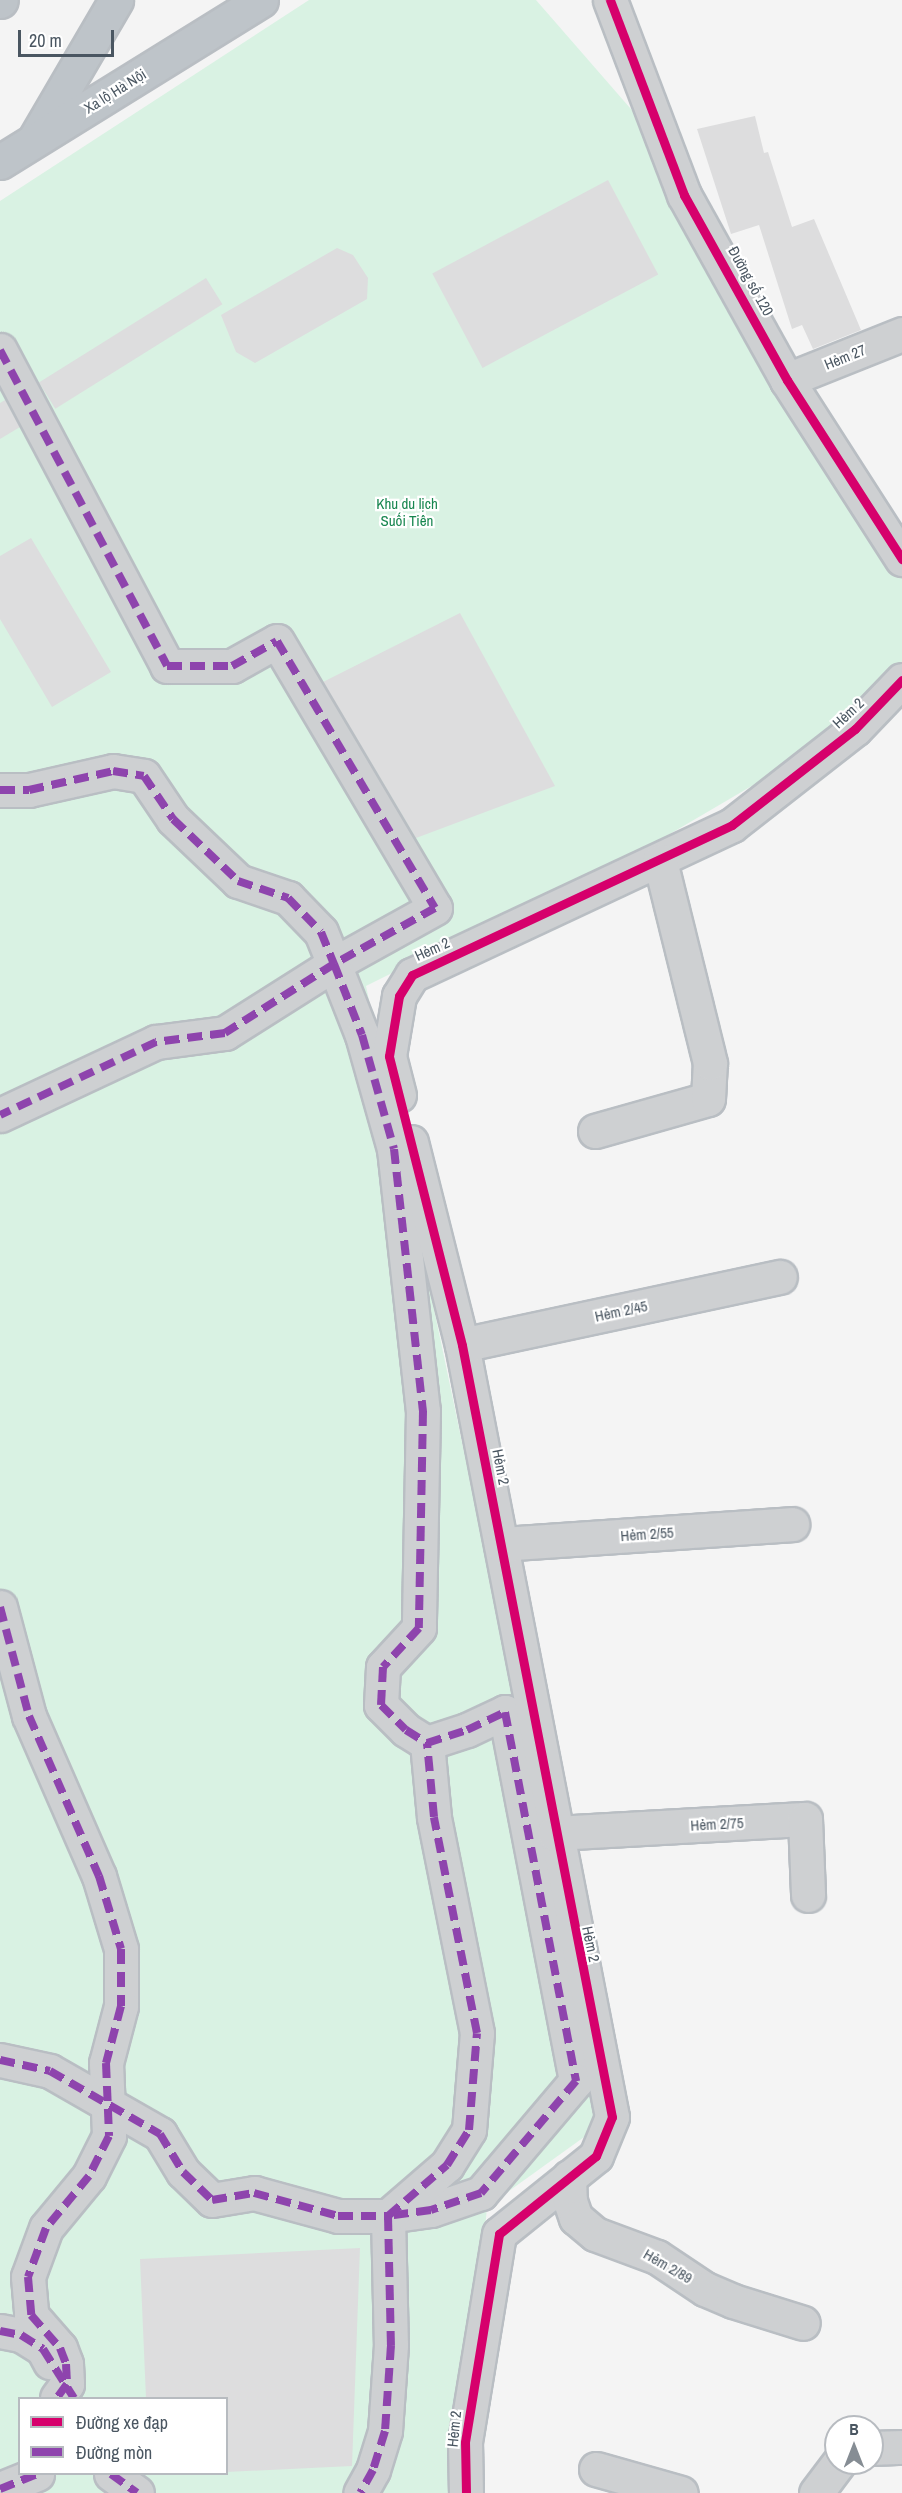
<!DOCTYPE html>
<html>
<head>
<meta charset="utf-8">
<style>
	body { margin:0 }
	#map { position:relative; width:902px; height:2493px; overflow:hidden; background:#f4f4f4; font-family:"Archivo Narrow",sans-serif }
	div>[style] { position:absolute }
	.green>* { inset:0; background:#d9f2e3 }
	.building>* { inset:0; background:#ddddde; transform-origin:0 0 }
	.roads { filter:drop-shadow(2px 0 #b9bec3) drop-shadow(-2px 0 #b9bec3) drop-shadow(0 2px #b9bec3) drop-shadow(0 -2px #b9bec3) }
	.minor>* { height:33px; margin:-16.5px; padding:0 16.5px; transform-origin:16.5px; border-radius:16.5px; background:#ced0d2 }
	.highway>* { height:33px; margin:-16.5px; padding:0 16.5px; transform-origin:16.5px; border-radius:16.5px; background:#bec4c9 }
	.quiet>* { height:8px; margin-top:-4px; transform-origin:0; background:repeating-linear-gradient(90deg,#8e44ad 0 15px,transparent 0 23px) }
	.cycleway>* { height:9px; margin:-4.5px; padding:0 4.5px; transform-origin:4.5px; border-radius:4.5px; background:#d6006c }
	span { translate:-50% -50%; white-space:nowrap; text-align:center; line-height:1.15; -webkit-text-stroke:4.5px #fff; paint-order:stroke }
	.street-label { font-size:15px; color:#4a5661 }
	.park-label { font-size:15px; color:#17864f }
	.legend { position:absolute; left:18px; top:2397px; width:210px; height:78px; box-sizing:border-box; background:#fff; border:2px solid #b7bbc0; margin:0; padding:8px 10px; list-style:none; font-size:18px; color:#4a5661 }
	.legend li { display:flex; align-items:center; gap:12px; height:30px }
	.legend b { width:30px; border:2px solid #b7bbc0 }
	.north { position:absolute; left:824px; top:2415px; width:60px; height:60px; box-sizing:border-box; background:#fff; border:2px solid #b7bbc0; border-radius:50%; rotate:0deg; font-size:16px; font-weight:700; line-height:24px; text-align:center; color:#4a5661 }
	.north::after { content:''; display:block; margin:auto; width:21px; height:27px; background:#868d94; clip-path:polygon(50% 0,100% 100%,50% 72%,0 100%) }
	.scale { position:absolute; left:18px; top:30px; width:96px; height:27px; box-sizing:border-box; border:3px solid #4a5661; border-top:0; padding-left:8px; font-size:18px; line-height:21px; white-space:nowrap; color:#4a5661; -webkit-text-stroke:4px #fff; paint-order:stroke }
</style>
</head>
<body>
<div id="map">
	<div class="green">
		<div style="clip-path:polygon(evenodd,309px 0,536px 0,664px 147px,902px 555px,902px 671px,859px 723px,663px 838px,366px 986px,605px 2122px,487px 2207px,461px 2493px,0 2493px,0 201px,309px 0,20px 2398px,226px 2398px,226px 2474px,20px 2474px,20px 2398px)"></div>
	</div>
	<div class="building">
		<div style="clip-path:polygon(755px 116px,764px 153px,768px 152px,792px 227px,814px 219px,861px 330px,813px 349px,802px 325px,792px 329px,759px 225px,731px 234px,697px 129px)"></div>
		<div style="left:608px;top:180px;width:107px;height:199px;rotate:62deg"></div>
		<div style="clip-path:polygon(337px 248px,353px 255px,368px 278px,367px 299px,255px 363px,236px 352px,221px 315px)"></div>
		<div style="left:206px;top:278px;width:31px;height:197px;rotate:58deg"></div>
		<div style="clip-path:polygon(5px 400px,20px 427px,0 439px,0 403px)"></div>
		<div style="clip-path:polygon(31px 538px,111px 672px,52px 707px,0 619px,0 556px)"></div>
		<div style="clip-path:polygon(460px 613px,555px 786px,416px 838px,323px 682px)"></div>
		<div style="clip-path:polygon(360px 2248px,352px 2466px,226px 2472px,226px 2398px,146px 2398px,140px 2259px)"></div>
	</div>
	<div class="roads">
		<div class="minor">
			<div style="left:610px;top:0;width:209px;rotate:69.2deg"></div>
			<div style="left:684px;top:195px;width:212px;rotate:60.9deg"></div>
			<div style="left:787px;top:380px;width:213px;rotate:57.3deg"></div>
			<div style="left:0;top:350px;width:357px;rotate:62.1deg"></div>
			<div style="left:167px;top:666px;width:65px"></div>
			<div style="left:232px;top:666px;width:51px;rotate:-29.1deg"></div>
			<div style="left:277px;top:641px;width:310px;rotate:59.4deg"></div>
			<div style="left:435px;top:908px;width:115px;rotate:151deg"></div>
			<div style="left:334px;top:964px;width:76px;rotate:68.5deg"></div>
			<div style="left:362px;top:1035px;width:118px;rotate:74.3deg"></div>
			<div style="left:394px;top:1149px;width:264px;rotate:83.7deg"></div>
			<div style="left:423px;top:1411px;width:217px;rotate:91.1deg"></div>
			<div style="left:419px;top:1628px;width:53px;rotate:132.7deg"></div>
			<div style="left:383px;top:1667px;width:38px;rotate:93deg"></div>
			<div style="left:381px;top:1705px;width:35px;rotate:45deg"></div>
			<div style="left:406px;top:1730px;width:25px;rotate:32deg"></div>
			<div style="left:427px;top:1743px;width:42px;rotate:-18deg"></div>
			<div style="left:467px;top:1730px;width:42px;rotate:-25.3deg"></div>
			<div style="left:505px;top:1712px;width:376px;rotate:79.1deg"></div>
			<div style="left:576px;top:2081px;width:147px;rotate:130.3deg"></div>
			<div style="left:481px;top:2193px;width:53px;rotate:161.2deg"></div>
			<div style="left:431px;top:2210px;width:43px;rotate:172.1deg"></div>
			<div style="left:388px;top:2216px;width:129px;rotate:88.7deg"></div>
			<div style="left:391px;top:2345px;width:86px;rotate:94deg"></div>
			<div style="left:385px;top:2431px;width:41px;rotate:107.1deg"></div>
			<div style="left:373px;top:2470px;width:26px;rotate:119deg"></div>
			<div style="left:787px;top:380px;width:124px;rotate:-21.8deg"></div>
			<div style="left:0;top:790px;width:29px"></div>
			<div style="left:29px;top:790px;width:86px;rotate:-12.7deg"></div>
			<div style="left:113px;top:771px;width:31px;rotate:9deg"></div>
			<div style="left:144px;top:776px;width:52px;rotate:56deg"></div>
			<div style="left:173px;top:819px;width:90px;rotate:43.6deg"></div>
			<div style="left:238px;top:881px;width:53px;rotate:18.8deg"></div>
			<div style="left:288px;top:898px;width:47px;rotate:45.9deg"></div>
			<div style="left:321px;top:932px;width:35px;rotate:68deg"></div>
			<div style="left:334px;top:964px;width:129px;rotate:147.7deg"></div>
			<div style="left:225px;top:1033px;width:70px;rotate:172.6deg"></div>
			<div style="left:156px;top:1042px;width:172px;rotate:154.9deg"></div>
			<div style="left:399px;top:1095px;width:40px;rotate:-104.4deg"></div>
			<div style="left:389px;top:1056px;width:61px;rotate:-80.5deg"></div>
			<div style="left:399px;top:996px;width:25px;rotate:-58deg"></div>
			<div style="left:412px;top:975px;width:353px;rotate:-25.1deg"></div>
			<div style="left:732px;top:825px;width:156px;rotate:-38deg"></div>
			<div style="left:855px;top:729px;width:68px;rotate:-46.2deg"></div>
			<div style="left:595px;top:1131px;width:117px;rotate:-15.8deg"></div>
			<div style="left:708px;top:1099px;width:36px;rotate:-87deg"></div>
			<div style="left:710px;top:1063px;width:208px;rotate:-103.9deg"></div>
			<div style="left:411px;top:1142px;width:209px;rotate:75.9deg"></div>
			<div style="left:462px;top:1345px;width:786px;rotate:79deg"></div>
			<div style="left:612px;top:2117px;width:42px;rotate:112.3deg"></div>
			<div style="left:596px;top:2156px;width:124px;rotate:141.2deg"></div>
			<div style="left:499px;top:2234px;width:211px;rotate:99.3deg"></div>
			<div style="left:465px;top:2442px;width:51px;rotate:88.9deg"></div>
			<div style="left:462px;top:1345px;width:325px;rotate:-12.1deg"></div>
			<div style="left:501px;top:1544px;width:292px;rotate:-3.9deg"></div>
			<div style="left:0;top:1607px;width:113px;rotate:75.1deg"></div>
			<div style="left:29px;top:1716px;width:175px;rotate:66.4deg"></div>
			<div style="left:99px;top:1876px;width:76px;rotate:73.2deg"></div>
			<div style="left:121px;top:1949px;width:57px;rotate:90deg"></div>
			<div style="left:121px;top:2006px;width:59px;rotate:104.7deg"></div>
			<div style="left:106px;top:2063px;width:73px;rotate:87.6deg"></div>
			<div style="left:109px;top:2136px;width:45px;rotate:116.6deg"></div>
			<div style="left:89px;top:2176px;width:67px;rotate:129.6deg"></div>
			<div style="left:46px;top:2228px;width:52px;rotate:110.2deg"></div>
			<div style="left:28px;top:2277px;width:38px;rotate:85deg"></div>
			<div style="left:31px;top:2315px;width:44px;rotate:48.7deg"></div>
			<div style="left:60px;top:2348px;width:17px;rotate:69deg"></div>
			<div style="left:66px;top:2364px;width:20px;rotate:87deg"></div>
			<div style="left:67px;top:2384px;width:17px;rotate:126deg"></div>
			<div style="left:554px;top:1833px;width:251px;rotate:-3.2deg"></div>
			<div style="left:805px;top:1819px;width:76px;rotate:87.7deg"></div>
			<div style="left:0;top:2060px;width:51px;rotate:12.4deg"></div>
			<div style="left:50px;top:2071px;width:127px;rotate:29.8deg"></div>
			<div style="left:160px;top:2134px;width:44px;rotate:58.8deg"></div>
			<div style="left:183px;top:2172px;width:40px;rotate:44deg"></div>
			<div style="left:212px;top:2200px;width:43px;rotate:-9.5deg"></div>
			<div style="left:254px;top:2193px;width:87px;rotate:15.3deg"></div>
			<div style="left:338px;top:2216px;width:50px"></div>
			<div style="left:388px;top:2216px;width:78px;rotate:-40.8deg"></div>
			<div style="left:447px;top:2165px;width:41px;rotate:-57.8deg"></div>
			<div style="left:469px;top:2130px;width:97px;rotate:-85.3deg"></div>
			<div style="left:477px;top:2033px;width:220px;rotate:-101.3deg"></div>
			<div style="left:434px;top:1817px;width:74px;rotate:-95.4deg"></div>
			<div style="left:569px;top:2177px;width:24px;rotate:88deg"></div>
			<div style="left:570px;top:2201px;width:18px;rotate:71deg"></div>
			<div style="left:576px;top:2218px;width:25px;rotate:40deg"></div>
			<div style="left:595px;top:2234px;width:66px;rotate:20.4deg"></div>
			<div style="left:657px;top:2257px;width:58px;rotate:33.7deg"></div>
			<div style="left:705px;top:2289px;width:30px;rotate:23deg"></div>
			<div style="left:733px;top:2301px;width:73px;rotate:17.4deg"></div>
			<div style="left:0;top:2331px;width:21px;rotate:11deg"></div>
			<div style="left:21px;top:2335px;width:26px;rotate:32deg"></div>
			<div style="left:43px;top:2349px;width:15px;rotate:62deg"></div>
			<div style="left:872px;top:2448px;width:30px;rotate:-2deg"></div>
			<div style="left:596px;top:2469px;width:88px;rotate:15.8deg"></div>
			<div style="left:111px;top:2474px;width:32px;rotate:36deg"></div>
			<div style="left:0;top:2489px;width:40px;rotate:-22deg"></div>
			<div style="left:816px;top:2493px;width:38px;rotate:-53deg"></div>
		</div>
		<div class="highway">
			<div style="left:0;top:1px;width:1px;rotate:-45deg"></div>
			<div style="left:36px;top:137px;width:159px;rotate:-59.7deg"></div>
			<div style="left:0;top:162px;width:307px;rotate:-31.8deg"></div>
		</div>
	</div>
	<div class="quiet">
		<div style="left:0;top:350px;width:357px;rotate:62.1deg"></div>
		<div style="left:167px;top:666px;width:65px"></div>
		<div style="left:232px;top:666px;width:51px;rotate:-29.1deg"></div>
		<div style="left:277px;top:641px;width:310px;rotate:59.4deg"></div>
		<div style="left:435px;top:908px;width:115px;rotate:151deg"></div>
		<div style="left:334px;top:964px;width:76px;rotate:68.5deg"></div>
		<div style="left:362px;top:1035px;width:118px;rotate:74.3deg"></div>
		<div style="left:394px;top:1149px;width:264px;rotate:83.7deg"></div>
		<div style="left:423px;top:1411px;width:217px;rotate:91.1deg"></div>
		<div style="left:419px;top:1628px;width:53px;rotate:132.7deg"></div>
		<div style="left:383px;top:1667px;width:38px;rotate:93deg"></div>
		<div style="left:381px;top:1705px;width:35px;rotate:45deg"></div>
		<div style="left:406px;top:1730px;width:25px;rotate:32deg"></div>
		<div style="left:427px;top:1743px;width:42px;rotate:-18deg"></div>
		<div style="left:467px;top:1730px;width:42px;rotate:-25.3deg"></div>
		<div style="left:505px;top:1712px;width:376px;rotate:79.1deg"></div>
		<div style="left:576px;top:2081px;width:147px;rotate:130.3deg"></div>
		<div style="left:481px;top:2193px;width:53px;rotate:161.2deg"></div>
		<div style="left:431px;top:2210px;width:43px;rotate:172.1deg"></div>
		<div style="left:388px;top:2216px;width:129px;rotate:88.7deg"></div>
		<div style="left:391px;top:2345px;width:86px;rotate:94deg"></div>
		<div style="left:385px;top:2431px;width:41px;rotate:107.1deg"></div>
		<div style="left:373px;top:2470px;width:26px;rotate:119deg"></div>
		<div style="left:0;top:790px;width:29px"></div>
		<div style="left:29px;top:790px;width:86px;rotate:-12.7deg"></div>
		<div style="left:113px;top:771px;width:31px;rotate:9deg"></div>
		<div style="left:144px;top:776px;width:52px;rotate:56deg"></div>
		<div style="left:173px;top:819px;width:90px;rotate:43.6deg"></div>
		<div style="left:238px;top:881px;width:53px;rotate:18.8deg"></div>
		<div style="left:288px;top:898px;width:47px;rotate:45.9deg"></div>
		<div style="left:321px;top:932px;width:35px;rotate:68deg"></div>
		<div style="left:334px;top:964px;width:129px;rotate:147.7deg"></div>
		<div style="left:225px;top:1033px;width:70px;rotate:172.6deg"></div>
		<div style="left:156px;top:1042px;width:172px;rotate:154.9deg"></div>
		<div style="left:0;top:1607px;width:113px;rotate:75.1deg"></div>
		<div style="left:29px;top:1716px;width:175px;rotate:66.4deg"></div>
		<div style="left:99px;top:1876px;width:76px;rotate:73.2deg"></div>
		<div style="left:121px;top:1949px;width:57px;rotate:90deg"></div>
		<div style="left:121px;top:2006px;width:59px;rotate:104.7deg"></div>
		<div style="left:106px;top:2063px;width:73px;rotate:87.6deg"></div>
		<div style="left:109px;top:2136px;width:45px;rotate:116.6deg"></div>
		<div style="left:89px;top:2176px;width:67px;rotate:129.6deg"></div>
		<div style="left:46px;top:2228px;width:52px;rotate:110.2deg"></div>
		<div style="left:28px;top:2277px;width:38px;rotate:85deg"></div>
		<div style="left:31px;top:2315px;width:44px;rotate:48.7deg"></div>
		<div style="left:60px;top:2348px;width:17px;rotate:69deg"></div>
		<div style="left:66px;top:2364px;width:20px;rotate:87deg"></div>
		<div style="left:67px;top:2384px;width:17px;rotate:126deg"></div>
		<div style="left:0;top:2060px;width:51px;rotate:12.4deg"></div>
		<div style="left:50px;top:2071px;width:127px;rotate:29.8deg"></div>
		<div style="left:160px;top:2134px;width:44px;rotate:58.8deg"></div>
		<div style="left:183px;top:2172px;width:40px;rotate:44deg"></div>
		<div style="left:212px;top:2200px;width:43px;rotate:-9.5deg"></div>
		<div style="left:254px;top:2193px;width:87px;rotate:15.3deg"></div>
		<div style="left:338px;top:2216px;width:50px"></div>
		<div style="left:388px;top:2216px;width:78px;rotate:-40.8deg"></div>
		<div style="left:447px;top:2165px;width:41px;rotate:-57.8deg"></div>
		<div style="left:469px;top:2130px;width:97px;rotate:-85.3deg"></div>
		<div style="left:477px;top:2033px;width:220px;rotate:-101.3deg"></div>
		<div style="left:434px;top:1817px;width:74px;rotate:-95.4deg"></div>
		<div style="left:0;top:2331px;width:21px;rotate:11deg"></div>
		<div style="left:21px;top:2335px;width:26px;rotate:32deg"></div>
		<div style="left:43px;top:2349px;width:58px;rotate:57.7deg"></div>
		<div style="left:111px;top:2474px;width:32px;rotate:36deg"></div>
		<div style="left:0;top:2489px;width:40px;rotate:-22deg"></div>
	</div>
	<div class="cycleway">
		<div style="left:610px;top:0;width:209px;rotate:69.2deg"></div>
		<div style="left:684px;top:195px;width:212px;rotate:60.9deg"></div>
		<div style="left:787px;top:380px;width:213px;rotate:57.3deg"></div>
		<div style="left:466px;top:2493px;width:51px;rotate:-91.1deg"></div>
		<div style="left:465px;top:2442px;width:211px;rotate:-80.7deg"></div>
		<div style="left:499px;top:2234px;width:124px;rotate:-38.8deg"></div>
		<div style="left:596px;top:2156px;width:42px;rotate:-67.7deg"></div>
		<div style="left:612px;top:2117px;width:786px;rotate:-101deg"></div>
		<div style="left:462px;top:1345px;width:298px;rotate:-104.2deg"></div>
		<div style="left:389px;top:1056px;width:61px;rotate:-80.5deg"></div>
		<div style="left:399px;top:996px;width:25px;rotate:-58deg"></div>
		<div style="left:412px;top:975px;width:353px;rotate:-25.1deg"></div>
		<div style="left:732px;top:825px;width:156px;rotate:-38deg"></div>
		<div style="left:855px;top:729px;width:68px;rotate:-46.2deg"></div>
	</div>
	<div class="street-label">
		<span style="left:115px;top:91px;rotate:-32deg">Xa lộ Hà Nội</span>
		<span style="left:751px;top:281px;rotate:61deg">Đường số 120</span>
		<span style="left:845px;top:357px;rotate:-22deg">Hẻm 27</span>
		<span style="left:848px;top:713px;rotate:-43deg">Hẻm 2</span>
		<span style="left:432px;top:949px;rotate:-24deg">Hẻm 2</span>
		<span style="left:621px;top:1311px;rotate:-12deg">Hẻm 2/45</span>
		<span style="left:501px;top:1467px;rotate:79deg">Hẻm 2</span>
		<span style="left:647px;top:1534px;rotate:-4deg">Hẻm 2/55</span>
		<span style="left:717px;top:1824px;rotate:-3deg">Hẻm 2/75</span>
		<span style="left:591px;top:1944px;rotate:78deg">Hẻm 2</span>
		<span style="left:668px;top:2266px;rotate:30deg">Hẻm 2/89</span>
		<span style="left:454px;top:2429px;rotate:-84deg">Hẻm 2</span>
	</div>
	<div class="park-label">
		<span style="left:407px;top:512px">Khu du lịch<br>Suối Tiên</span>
	</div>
	<ul class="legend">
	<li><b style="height:8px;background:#d6006c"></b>Đường xe đạp</li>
	<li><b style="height:8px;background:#8e44ad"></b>Đường mòn</li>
	</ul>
	<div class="north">B</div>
	<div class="scale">20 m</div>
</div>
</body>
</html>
